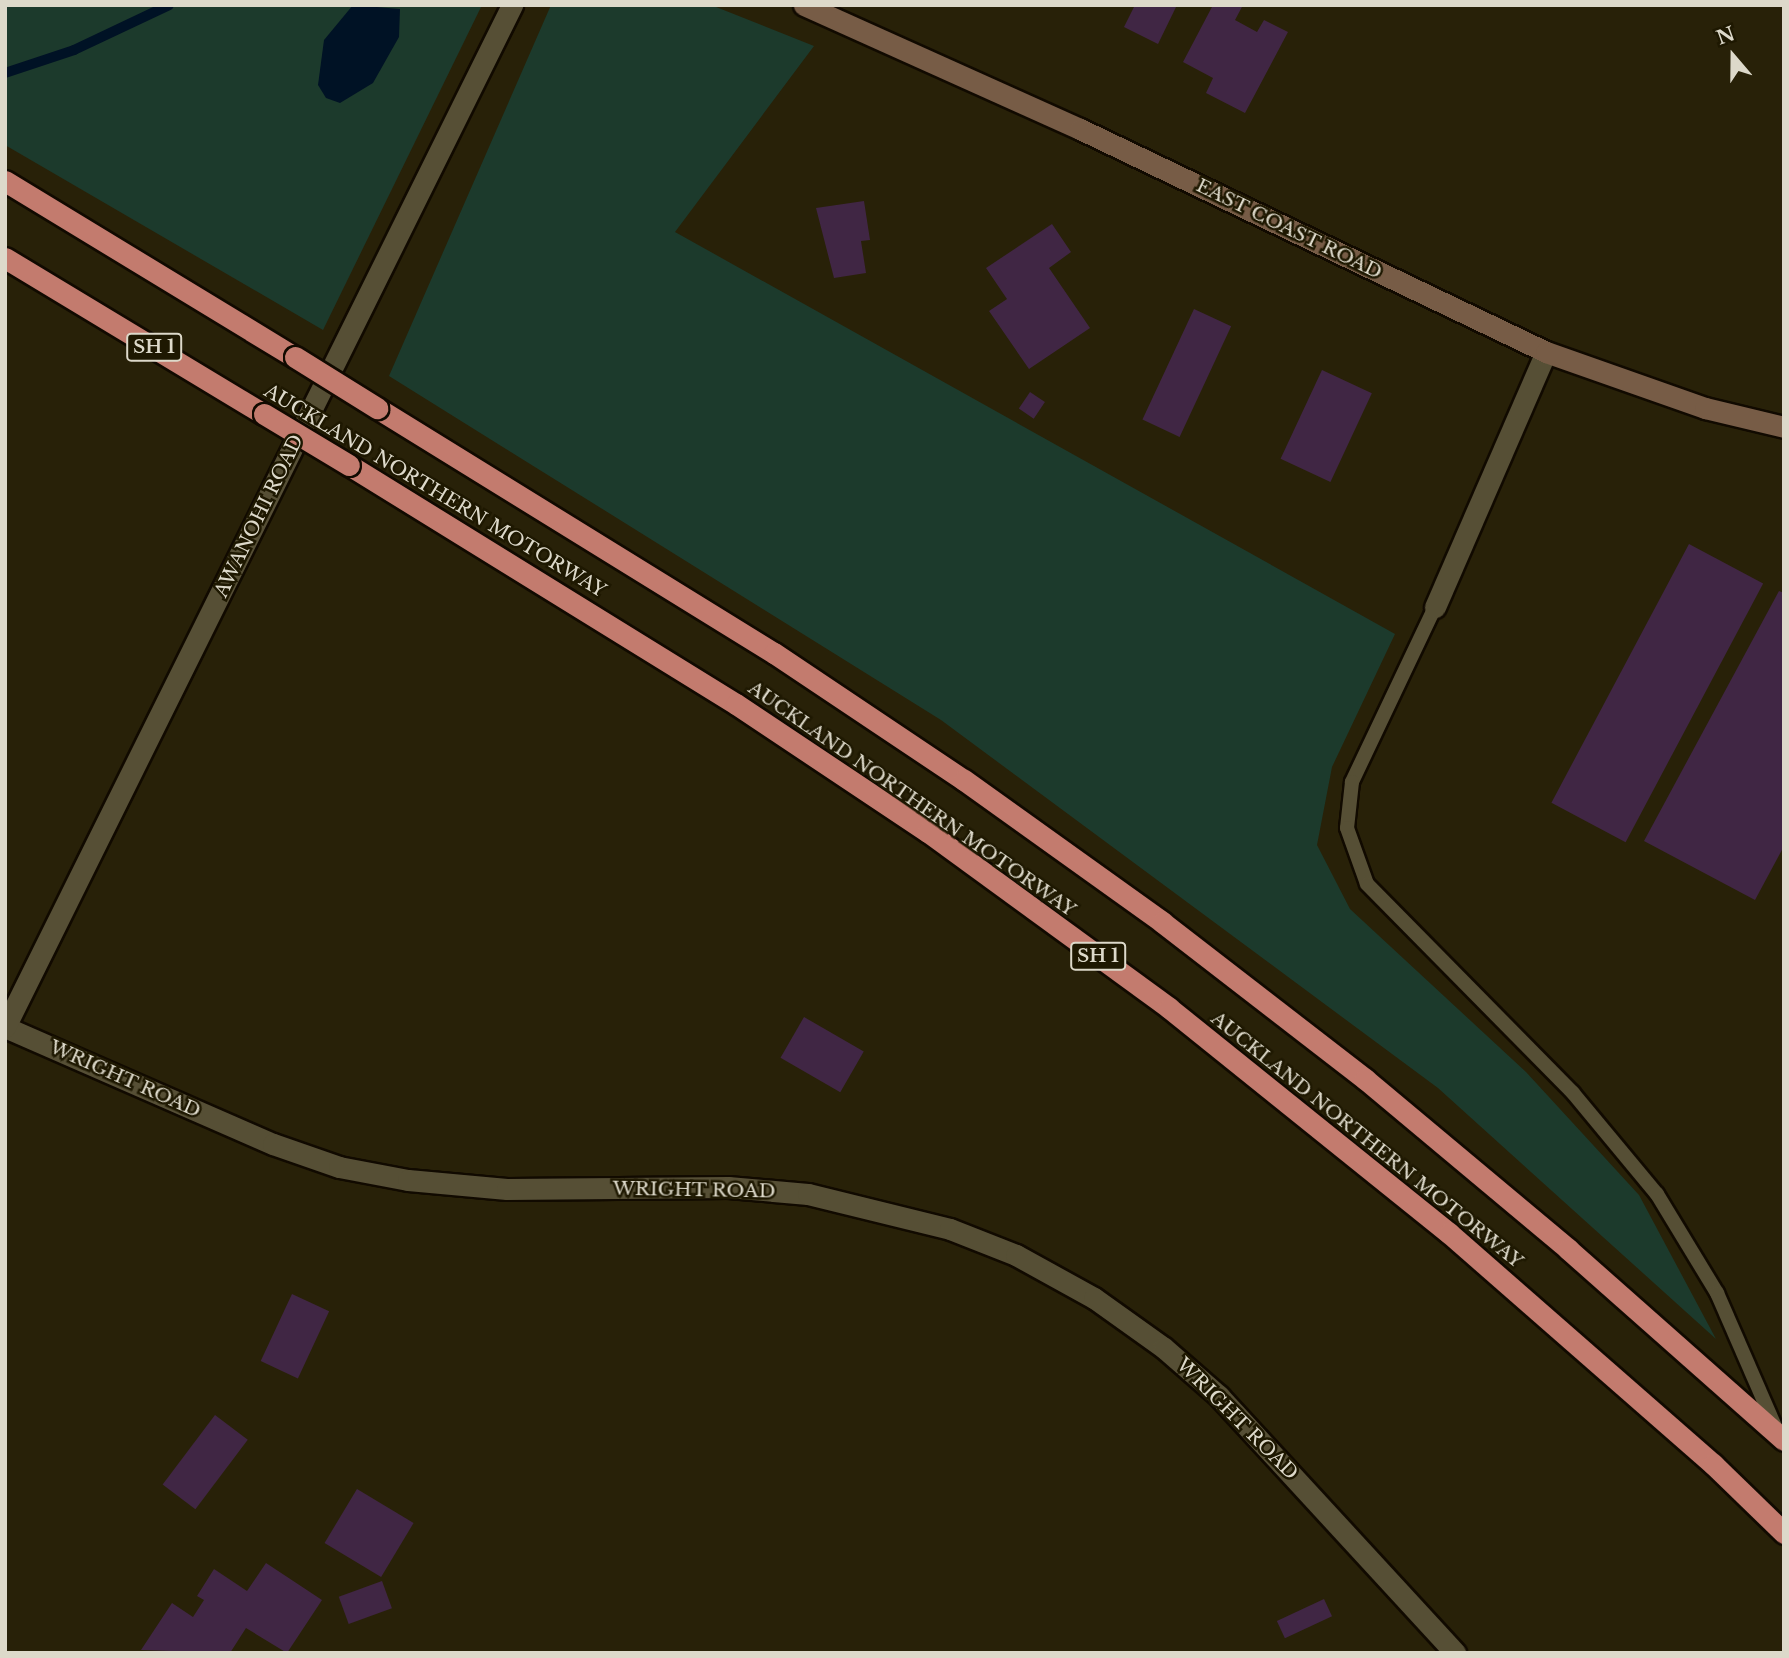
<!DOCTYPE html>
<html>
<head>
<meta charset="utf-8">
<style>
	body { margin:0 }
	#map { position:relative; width:1789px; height:1658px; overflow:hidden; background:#282108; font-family:"Libre Baskerville",serif }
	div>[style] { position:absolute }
	.green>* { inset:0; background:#1c3a2c }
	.water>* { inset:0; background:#001225 }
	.stream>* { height:10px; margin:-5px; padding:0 5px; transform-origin:5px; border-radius:5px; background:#001225 }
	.building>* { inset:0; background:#402644; transform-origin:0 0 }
	.roads { filter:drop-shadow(2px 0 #110a00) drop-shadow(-2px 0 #110a00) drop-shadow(0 2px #110a00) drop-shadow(0 -2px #110a00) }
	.lane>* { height:14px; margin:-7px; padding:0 7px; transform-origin:7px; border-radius:7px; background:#564f35 }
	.street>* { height:21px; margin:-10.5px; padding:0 10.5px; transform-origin:10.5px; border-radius:10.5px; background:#564f35 }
	.secondary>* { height:21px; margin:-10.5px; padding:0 10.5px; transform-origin:10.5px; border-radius:10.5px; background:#775c46 }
	.highway>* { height:21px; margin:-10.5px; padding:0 10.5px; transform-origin:10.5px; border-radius:10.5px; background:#c37b6e }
	.bridges { filter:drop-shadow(2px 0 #110a00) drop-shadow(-2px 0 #110a00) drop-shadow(0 2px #110a00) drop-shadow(0 -2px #110a00) }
	.highway-bridge>* { height:21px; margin:-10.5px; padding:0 10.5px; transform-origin:10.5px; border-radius:10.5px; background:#c37b6e }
	span { translate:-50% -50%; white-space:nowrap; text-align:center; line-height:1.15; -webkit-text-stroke:5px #1e1801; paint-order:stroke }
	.shield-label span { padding:2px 5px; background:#1e1801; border:2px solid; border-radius:5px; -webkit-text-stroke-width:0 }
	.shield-label { font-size:18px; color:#ddd9ca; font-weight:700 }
	.street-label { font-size:19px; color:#ddd9ca }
	.frame { position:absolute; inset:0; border:7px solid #ddd9ca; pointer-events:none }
	.north { position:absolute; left:1698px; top:21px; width:70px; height:70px; -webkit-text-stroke:5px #1e1801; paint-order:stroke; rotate:340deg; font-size:19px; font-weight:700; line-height:28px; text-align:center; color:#ddd9ca }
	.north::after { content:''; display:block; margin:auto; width:24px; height:32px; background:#ddd9ca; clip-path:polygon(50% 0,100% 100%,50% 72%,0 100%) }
</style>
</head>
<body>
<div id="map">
	<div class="green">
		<div style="clip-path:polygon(5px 5px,482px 5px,323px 330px,5px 145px)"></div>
		<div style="clip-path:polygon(551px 5px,711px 5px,814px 46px,675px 232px,1395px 634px,1332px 767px,1317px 845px,1350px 909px,1526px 1072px,1639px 1195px,1716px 1339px,1438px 1088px,941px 720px,389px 376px)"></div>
	</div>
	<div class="water">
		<div style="clip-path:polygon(353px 5px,400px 9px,399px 37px,373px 83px,340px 103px,326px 98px,318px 85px,324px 40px)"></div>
	</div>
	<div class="stream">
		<div style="left:5px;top:73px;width:73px;rotate:-18.4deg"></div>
		<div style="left:74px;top:50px;width:105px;rotate:-25.3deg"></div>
	</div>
	<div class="building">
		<div style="clip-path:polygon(1135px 5px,1177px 5px,1158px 44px,1124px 27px)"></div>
		<div style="clip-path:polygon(1213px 5px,1243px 5px,1235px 20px,1257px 32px,1264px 20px,1288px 32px,1245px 113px,1206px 93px,1213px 78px,1183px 62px)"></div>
		<div style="clip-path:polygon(864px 201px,870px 240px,861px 241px,866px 273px,834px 278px,816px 208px)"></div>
		<div style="clip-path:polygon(1052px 224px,1071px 252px,1049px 268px,1090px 328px,1029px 369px,989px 311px,1007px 299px,986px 268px)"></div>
		<div style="left:1194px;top:309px;width:41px;height:122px;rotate:25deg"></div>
		<div style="left:1322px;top:370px;width:55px;height:98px;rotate:25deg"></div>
		<div style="left:1030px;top:392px;width:18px;height:20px;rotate:34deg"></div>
		<div style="left:1689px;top:544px;width:84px;height:293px;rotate:28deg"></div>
		<div style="clip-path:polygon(1779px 591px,1784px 593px,1784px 846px,1755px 900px,1644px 841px)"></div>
		<div style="left:804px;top:1017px;width:69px;height:47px;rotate:30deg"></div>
		<div style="left:292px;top:1294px;width:41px;height:74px;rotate:25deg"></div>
		<div style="left:215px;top:1415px;width:41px;height:87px;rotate:37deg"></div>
		<div style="left:357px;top:1489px;width:66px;height:63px;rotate:31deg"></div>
		<div style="clip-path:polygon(266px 1563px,322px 1600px,287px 1653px,246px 1628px,230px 1653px,141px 1650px,172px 1603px,193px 1617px,204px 1600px,197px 1596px,214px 1569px,247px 1591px)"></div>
		<div style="left:382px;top:1581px;width:29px;height:46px;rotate:70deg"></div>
		<div style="left:1324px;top:1599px;width:19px;height:52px;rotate:65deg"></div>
	</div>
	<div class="roads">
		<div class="lane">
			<div style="left:1435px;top:607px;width:194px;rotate:115.4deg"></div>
			<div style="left:1352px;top:782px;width:46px;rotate:96.2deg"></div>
			<div style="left:1347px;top:828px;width:59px;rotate:70.3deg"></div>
			<div style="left:1367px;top:884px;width:293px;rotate:45.4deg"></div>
			<div style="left:1573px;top:1093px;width:131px;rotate:50.3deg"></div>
			<div style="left:1657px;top:1194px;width:116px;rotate:58.8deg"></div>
			<div style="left:1717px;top:1293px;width:148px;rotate:66.5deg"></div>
		</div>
		<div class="street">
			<div style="left:1435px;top:607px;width:278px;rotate:-66.5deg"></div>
			<div style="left:5px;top:1027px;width:292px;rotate:23.6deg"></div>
			<div style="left:273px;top:1144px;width:70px;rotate:19.2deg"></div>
			<div style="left:339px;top:1167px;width:70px;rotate:10.7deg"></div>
			<div style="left:408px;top:1180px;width:99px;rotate:5.2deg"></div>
			<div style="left:507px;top:1189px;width:221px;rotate:-0.5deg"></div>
			<div style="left:728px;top:1187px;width:80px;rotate:5deg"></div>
			<div style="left:808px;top:1194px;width:146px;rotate:13.8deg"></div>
			<div style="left:950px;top:1229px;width:71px;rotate:21.5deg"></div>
			<div style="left:1016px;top:1255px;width:89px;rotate:28.9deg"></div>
			<div style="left:1094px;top:1298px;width:86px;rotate:35.5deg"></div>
			<div style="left:1164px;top:1348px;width:73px;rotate:41.1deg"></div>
			<div style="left:1219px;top:1396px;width:349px;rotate:47.4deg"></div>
			<div style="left:5px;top:1027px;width:1141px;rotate:-63.61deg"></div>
		</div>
		<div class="secondary">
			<div style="left:804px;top:5px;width:303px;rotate:24.2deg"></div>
			<div style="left:1080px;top:129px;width:517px;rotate:25.57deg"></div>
			<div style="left:1546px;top:352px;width:169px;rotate:19.4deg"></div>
			<div style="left:1705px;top:408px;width:81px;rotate:13.5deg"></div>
		</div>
		<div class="highway">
			<div style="left:5px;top:181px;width:339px;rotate:31.3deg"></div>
			<div style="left:5px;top:258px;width:302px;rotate:31.1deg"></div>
			<div style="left:377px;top:408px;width:467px;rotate:31.7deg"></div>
			<div style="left:774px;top:653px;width:229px;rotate:33.8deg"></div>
			<div style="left:964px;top:780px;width:244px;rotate:35.6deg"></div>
			<div style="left:1162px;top:922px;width:257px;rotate:37.7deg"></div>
			<div style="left:1365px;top:1079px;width:265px;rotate:39.9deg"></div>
			<div style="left:1568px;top:1249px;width:288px;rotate:41.5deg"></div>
			<div style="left:349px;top:465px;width:455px;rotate:31.7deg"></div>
			<div style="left:736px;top:704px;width:231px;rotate:33.7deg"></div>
			<div style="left:928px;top:832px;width:298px;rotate:36.1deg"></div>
			<div style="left:1169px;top:1008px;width:359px;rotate:38.8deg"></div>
			<div style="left:1449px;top:1233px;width:351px;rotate:41.2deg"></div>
			<div style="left:1713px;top:1464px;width:99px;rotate:44.2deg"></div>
		</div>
	</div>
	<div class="bridges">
		<div class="highway-bridge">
			<div style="left:295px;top:357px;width:97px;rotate:31.9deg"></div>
			<div style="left:264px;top:414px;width:99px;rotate:31deg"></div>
		</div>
	</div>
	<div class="shield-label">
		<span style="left:154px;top:347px">SH 1</span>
		<span style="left:1098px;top:956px">SH 1</span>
	</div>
	<div class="street-label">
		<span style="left:1289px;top:229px;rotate:26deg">EAST COAST ROAD</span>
		<span style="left:435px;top:491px;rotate:31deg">AUCKLAND NORTHERN MOTORWAY</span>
		<span style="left:259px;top:516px;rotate:-64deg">AWANOHI ROAD</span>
		<span style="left:912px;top:799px;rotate:35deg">AUCKLAND NORTHERN MOTORWAY</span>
		<span style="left:125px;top:1079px;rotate:24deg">WRIGHT ROAD</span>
		<span style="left:1367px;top:1140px;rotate:39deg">AUCKLAND NORTHERN MOTORWAY</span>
		<span style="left:694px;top:1190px;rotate:1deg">WRIGHT ROAD</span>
		<span style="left:1237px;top:1419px;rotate:45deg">WRIGHT ROAD</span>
	</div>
	<div class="frame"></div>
	<div class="north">N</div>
</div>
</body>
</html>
